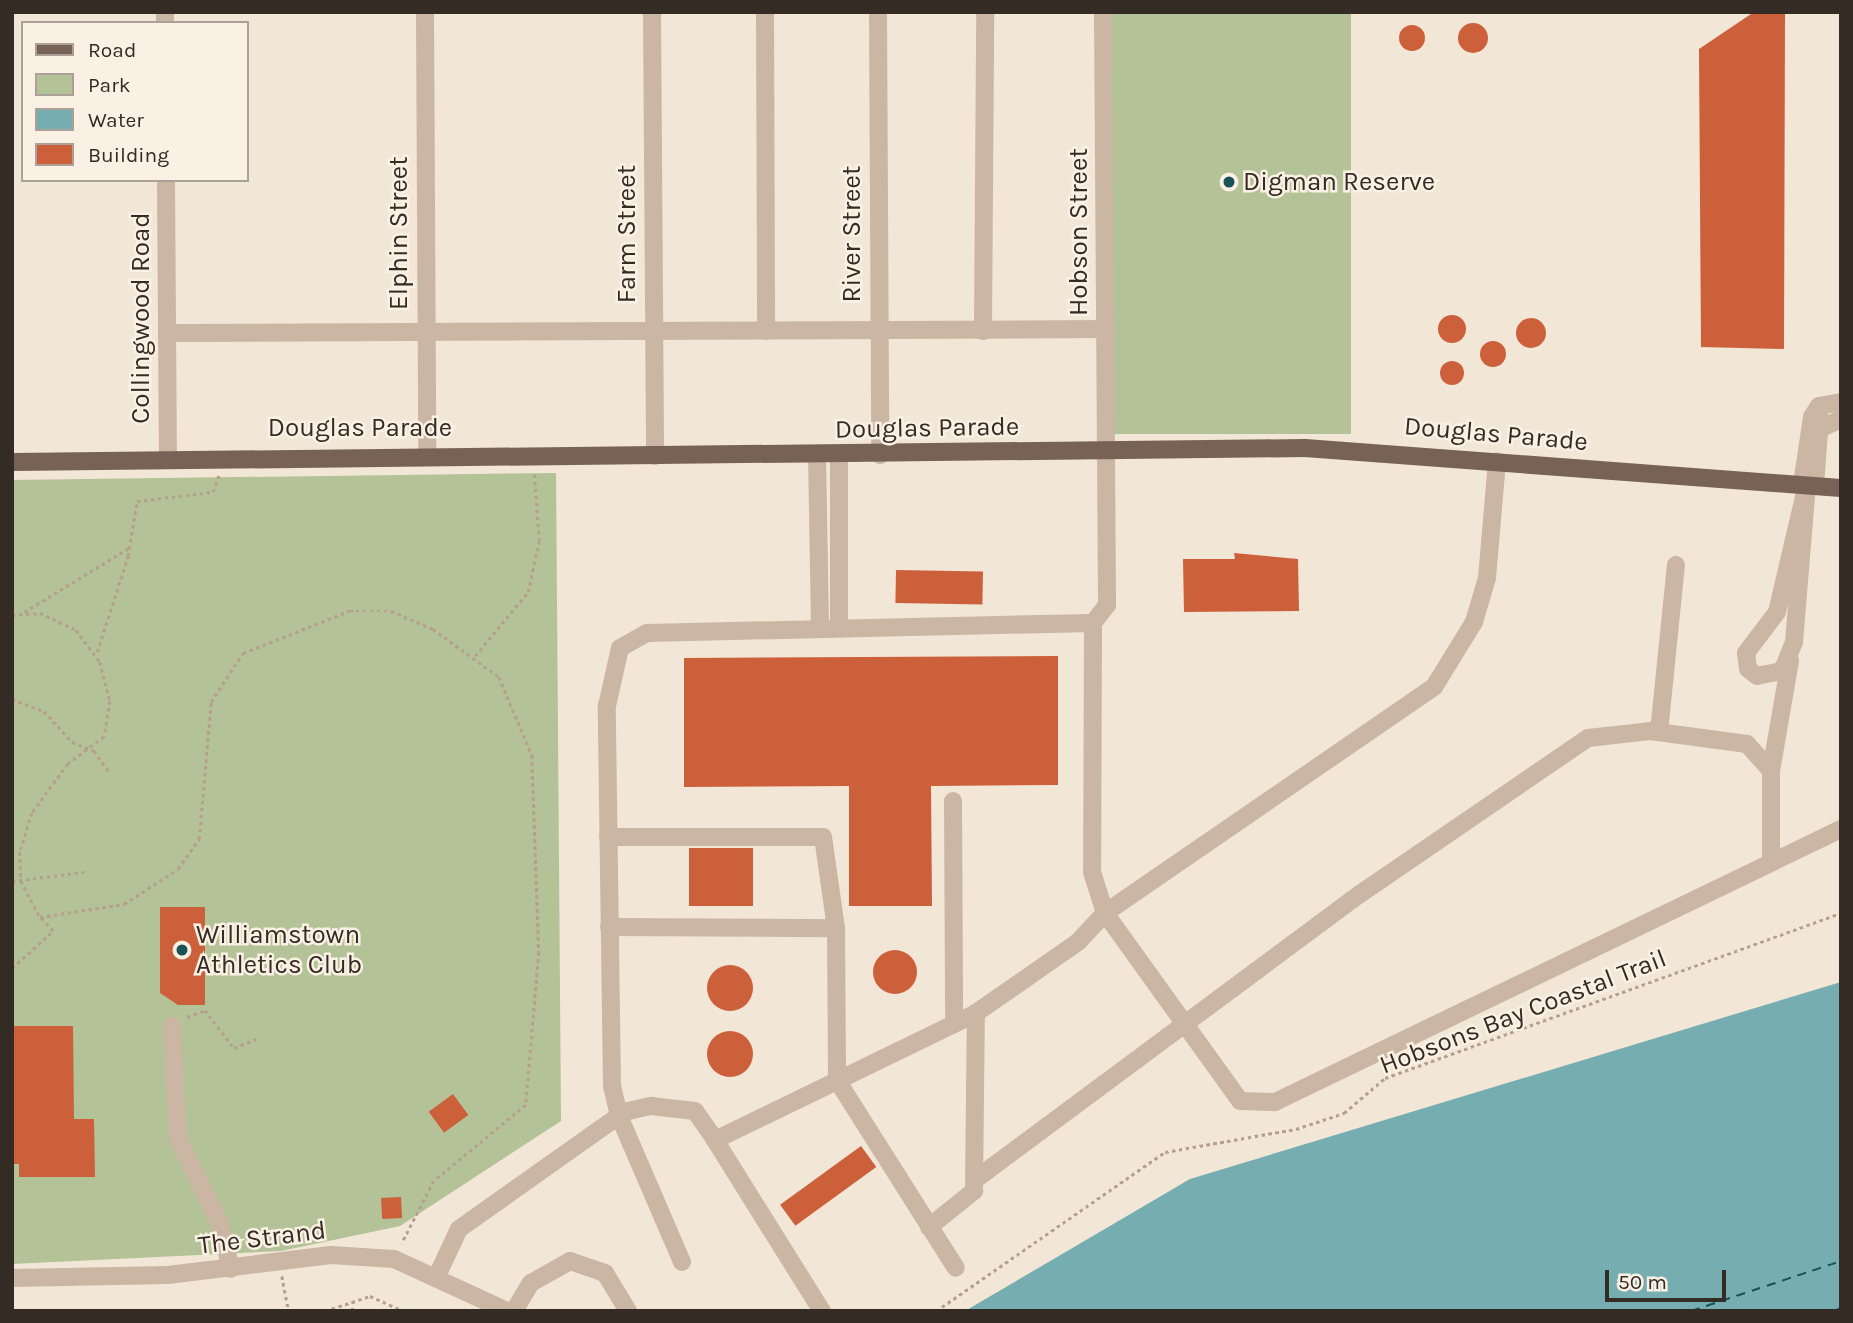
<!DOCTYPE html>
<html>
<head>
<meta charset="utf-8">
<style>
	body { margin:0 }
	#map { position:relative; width:1853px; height:1323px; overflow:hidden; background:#f2e6d7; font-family:Karla,sans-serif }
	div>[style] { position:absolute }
	.green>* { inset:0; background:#b3c297; transform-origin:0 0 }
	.water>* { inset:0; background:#75adb1 }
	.ferry>* { height:2px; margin-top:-1px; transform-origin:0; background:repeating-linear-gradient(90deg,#195358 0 9px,transparent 0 16px) }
	.building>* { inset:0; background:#cc603b; transform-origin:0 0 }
	.round { border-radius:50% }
	.path>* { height:2.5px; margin-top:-1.25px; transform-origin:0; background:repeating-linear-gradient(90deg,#b69f8d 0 3.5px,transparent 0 7px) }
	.minor>* { height:18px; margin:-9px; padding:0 9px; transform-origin:9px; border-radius:9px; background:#cbb6a3 }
	.major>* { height:18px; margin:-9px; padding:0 9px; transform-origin:9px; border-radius:9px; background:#786155 }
	.dots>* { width:19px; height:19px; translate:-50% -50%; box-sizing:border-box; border:4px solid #faf0e4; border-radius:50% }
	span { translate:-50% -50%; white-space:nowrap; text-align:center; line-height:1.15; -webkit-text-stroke:5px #faf0e4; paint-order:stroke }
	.poi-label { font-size:26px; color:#352b25 }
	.left { translate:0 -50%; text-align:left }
	.street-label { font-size:26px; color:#352b25 }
	.frame { position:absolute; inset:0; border:14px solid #352b25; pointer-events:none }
	.legend { position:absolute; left:21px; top:21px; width:228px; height:161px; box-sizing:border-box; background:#faf0e4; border:2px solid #aba198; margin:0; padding:9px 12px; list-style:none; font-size:21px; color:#352b25 }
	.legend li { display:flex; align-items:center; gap:14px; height:35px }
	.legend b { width:35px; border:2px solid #aba198 }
	.scale { position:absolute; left:1605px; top:1270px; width:121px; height:32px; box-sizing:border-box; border:4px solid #352b25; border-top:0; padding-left:9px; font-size:21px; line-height:24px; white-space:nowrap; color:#352b25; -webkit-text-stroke:5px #faf0e4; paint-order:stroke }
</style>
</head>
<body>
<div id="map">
	<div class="green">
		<div style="left:1103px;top:12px;width:248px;height:422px"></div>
		<div style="clip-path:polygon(556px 473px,561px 1121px,400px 1226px,281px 1251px,12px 1264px,12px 480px)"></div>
	</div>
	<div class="water">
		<div style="clip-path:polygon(1841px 982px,1841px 1311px,965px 1311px,1190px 1179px)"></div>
	</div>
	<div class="ferry">
		<div style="left:1691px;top:1311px;width:158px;rotate:-18.4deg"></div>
		<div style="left:1834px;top:1311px;width:8px;rotate:-23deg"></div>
	</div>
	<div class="building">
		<div style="clip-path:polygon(1754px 12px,1785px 12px,1784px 349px,1701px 347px,1699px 49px)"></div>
		<div class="round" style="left:1458px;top:23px;width:30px;height:30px"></div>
		<div class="round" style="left:1399px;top:25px;width:26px;height:26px"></div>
		<div class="round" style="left:1438px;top:315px;width:28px;height:28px"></div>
		<div class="round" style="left:1516px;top:318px;width:30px;height:30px"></div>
		<div class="round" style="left:1480px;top:341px;width:26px;height:26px"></div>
		<div class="round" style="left:1440px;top:361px;width:24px;height:24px"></div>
		<div style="clip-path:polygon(1234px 553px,1298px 559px,1299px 611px,1184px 612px,1183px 559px,1235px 559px)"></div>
		<div style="left:896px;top:570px;width:87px;height:33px;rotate:1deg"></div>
		<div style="clip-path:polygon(1058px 656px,1058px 785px,931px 786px,932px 906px,849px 906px,849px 786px,684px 787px,684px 658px)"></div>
		<div style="left:689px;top:848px;width:64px;height:58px"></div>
		<div style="clip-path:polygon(160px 907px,205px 907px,205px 1005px,178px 1005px,160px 993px)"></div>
		<div class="round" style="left:873px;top:950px;width:44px;height:44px"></div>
		<div class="round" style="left:707px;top:965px;width:46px;height:46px"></div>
		<div style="clip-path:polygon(14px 1026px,73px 1026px,74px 1119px,94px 1119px,95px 1177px,19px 1177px,19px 1164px,12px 1164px)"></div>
		<div class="round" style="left:707px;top:1031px;width:46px;height:46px"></div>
		<div style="left:453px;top:1094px;width:26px;height:30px;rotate:54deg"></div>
		<div style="left:861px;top:1146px;width:26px;height:100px;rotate:54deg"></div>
		<div style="left:401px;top:1197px;width:21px;height:20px;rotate:87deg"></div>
	</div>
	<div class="path">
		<div style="left:24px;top:612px;width:123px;rotate:-31.4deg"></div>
		<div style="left:12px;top:615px;width:28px;rotate:-4deg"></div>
		<div style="left:40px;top:613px;width:40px;rotate:25deg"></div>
		<div style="left:76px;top:630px;width:40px;rotate:53deg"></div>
		<div style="left:100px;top:662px;width:40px;rotate:75.6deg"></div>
		<div style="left:110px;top:701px;width:36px;rotate:99deg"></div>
		<div style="left:104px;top:737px;width:45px;rotate:143.1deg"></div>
		<div style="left:68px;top:764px;width:61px;rotate:126.3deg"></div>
		<div style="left:32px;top:813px;width:41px;rotate:107.1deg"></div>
		<div style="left:20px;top:852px;width:29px;rotate:88deg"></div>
		<div style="left:21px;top:881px;width:41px;rotate:62.2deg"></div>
		<div style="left:40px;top:917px;width:85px;rotate:-8.8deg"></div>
		<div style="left:124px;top:904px;width:64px;rotate:-32.9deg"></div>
		<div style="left:178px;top:869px;width:37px;rotate:-55deg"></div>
		<div style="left:199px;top:839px;width:138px;rotate:-85deg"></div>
		<div style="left:211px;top:702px;width:59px;rotate:-56.9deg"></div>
		<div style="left:243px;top:653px;width:114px;rotate:-21.6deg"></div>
		<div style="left:349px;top:611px;width:42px"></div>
		<div style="left:391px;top:611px;width:46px;rotate:23.2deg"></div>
		<div style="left:433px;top:629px;width:82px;rotate:36deg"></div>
		<div style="left:499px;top:677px;width:85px;rotate:67.1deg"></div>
		<div style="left:532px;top:755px;width:197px;rotate:88deg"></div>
		<div style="left:539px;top:952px;width:154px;rotate:94.9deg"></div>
		<div style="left:526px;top:1105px;width:119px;rotate:140.4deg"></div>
		<div style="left:434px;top:1181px;width:70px;rotate:117.3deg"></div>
		<div style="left:97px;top:652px;width:101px;rotate:-72.1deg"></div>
		<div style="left:128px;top:556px;width:56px;rotate:-80.7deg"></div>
		<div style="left:137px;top:501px;width:77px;rotate:-6.8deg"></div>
		<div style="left:213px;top:492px;width:18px;rotate:-71deg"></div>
		<div style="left:475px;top:656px;width:83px;rotate:-50.4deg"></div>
		<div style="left:528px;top:592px;width:52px;rotate:-77.8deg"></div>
		<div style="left:539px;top:541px;width:70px;rotate:-94.1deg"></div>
		<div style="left:12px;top:699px;width:34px;rotate:21deg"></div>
		<div style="left:44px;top:711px;width:42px;rotate:47.9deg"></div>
		<div style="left:72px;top:742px;width:24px;rotate:22deg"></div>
		<div style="left:94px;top:751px;width:27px;rotate:54deg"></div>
		<div style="left:12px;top:881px;width:73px;rotate:-7.1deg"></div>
		<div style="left:12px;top:968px;width:55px;rotate:-42.1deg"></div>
		<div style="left:53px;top:931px;width:19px;rotate:-133deg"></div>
		<div style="left:187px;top:1017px;width:19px;rotate:-21deg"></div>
		<div style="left:205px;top:1010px;width:48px;rotate:52.7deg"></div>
		<div style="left:234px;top:1048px;width:27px;rotate:-22deg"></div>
		<div style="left:282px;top:1276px;width:36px;rotate:79deg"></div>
		<div style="left:325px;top:1311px;width:47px;rotate:-18.4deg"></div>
		<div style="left:370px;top:1296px;width:37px;rotate:24deg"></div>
		<div style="left:352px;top:1311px;width:12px;rotate:-85deg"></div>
		<div style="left:936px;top:1311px;width:279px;rotate:-34.8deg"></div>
		<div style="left:1165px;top:1152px;width:133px;rotate:-10deg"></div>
		<div style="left:1296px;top:1129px;width:51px;rotate:-18.4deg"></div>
		<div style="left:1344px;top:1113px;width:54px;rotate:-40.5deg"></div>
		<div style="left:1385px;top:1078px;width:485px;rotate:-19.9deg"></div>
	</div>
	<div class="minor">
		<div style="left:165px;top:12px;width:11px;rotate:90deg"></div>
		<div style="left:425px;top:12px;width:442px;rotate:89.7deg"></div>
		<div style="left:652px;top:12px;width:444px;rotate:89.6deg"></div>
		<div style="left:765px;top:12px;width:319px;rotate:89.8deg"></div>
		<div style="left:878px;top:12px;width:443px;rotate:89.7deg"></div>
		<div style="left:1103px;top:12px;width:593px;rotate:89.61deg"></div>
		<div style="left:1107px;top:605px;width:23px;rotate:128deg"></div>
		<div style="left:1093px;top:623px;width:249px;rotate:90.2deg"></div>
		<div style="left:1092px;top:872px;width:43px;rotate:72.4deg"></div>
		<div style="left:1105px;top:913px;width:231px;rotate:54.3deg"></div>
		<div style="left:1240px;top:1101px;width:35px;rotate:2deg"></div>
		<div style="left:1275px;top:1102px;width:628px;rotate:-25.75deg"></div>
		<div style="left:166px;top:180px;width:275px;rotate:89.6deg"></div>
		<div style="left:983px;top:331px;width:319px;rotate:-89.6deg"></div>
		<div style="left:167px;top:333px;width:939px;rotate:-0.24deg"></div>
		<div style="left:1819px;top:429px;width:24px;rotate:-24deg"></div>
		<div style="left:817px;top:455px;width:174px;rotate:89deg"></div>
		<div style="left:1802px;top:484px;width:68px;rotate:-81.5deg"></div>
		<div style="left:1812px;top:417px;width:13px;rotate:-58deg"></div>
		<div style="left:1819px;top:406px;width:22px;rotate:-10deg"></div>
		<div style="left:1807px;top:484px;width:159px;rotate:94.7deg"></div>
		<div style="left:1794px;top:642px;width:31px;rotate:112deg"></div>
		<div style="left:1782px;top:671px;width:25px;rotate:169deg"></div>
		<div style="left:1757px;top:676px;width:11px;rotate:-142deg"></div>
		<div style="left:1748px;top:669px;width:16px;rotate:-97deg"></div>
		<div style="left:1746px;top:653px;width:51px;rotate:-52.9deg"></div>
		<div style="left:1777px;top:612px;width:131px;rotate:-76.8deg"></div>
		<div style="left:1815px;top:485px;width:67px;rotate:-85.7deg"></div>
		<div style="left:839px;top:628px;width:173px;rotate:-90deg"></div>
		<div style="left:1659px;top:732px;width:168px;rotate:-84.2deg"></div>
		<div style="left:1771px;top:771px;width:112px;rotate:-80.2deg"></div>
		<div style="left:953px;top:801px;width:223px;rotate:89.7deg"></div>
		<div style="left:608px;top:837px;width:215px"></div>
		<div style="left:823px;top:837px;width:92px;rotate:81.9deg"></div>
		<div style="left:609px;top:927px;width:227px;rotate:0.3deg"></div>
		<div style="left:836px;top:928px;width:152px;rotate:89.6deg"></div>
		<div style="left:837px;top:1080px;width:222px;rotate:57.7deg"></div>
		<div style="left:172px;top:1026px;width:113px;rotate:87deg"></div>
		<div style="left:178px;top:1139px;width:95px;rotate:63.7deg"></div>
		<div style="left:220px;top:1224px;width:46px;rotate:76.3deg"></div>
		<div style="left:715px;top:1140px;width:202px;rotate:58deg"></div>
		<div style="left:976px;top:1179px;width:478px;rotate:-36.6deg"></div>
		<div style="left:1360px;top:894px;width:276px;rotate:-34.4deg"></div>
		<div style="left:1588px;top:738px;width:62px;rotate:-6.4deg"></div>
		<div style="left:1650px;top:731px;width:98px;rotate:7.6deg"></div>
		<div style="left:1747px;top:744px;width:36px;rotate:48deg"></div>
		<div style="left:1771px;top:771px;width:89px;rotate:90deg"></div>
		<div style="left:929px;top:1227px;width:58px;rotate:-38.7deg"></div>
		<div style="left:974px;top:1191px;width:178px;rotate:-89.4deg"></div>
		<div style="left:682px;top:1262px;width:159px;rotate:-113.3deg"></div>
		<div style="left:619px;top:1116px;width:31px;rotate:-103deg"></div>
		<div style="left:612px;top:1086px;width:380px;rotate:-90.8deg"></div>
		<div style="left:607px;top:706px;width:59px;rotate:-77.4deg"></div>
		<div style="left:620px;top:648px;width:31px;rotate:-29deg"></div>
		<div style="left:647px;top:633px;width:446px;rotate:-1.3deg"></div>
		<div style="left:12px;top:1278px;width:156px;rotate:-1.1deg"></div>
		<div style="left:168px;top:1275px;width:164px;rotate:-7deg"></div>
		<div style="left:331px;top:1255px;width:63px;rotate:3.6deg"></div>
		<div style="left:394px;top:1259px;width:124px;rotate:24.7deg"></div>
		<div style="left:436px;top:1278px;width:54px;rotate:-64.9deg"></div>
		<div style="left:459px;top:1229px;width:202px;rotate:-35.3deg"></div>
		<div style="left:624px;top:1112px;width:28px;rotate:-13deg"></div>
		<div style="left:651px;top:1106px;width:44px;rotate:6.5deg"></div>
		<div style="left:695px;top:1111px;width:35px;rotate:55deg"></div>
		<div style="left:715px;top:1140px;width:290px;rotate:-25.9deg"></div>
		<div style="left:976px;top:1013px;width:124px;rotate:-34.8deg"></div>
		<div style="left:1078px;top:942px;width:40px;rotate:-47deg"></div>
		<div style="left:1105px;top:913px;width:399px;rotate:-34.5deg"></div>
		<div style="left:1434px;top:687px;width:76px;rotate:-58.4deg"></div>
		<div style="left:1474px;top:622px;width:46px;rotate:-73.5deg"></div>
		<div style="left:1487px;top:578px;width:117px;rotate:-85.1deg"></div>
		<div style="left:514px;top:1311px;width:33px;rotate:-59deg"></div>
		<div style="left:531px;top:1283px;width:45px;rotate:-29.4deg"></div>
		<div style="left:570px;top:1261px;width:37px;rotate:19deg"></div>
		<div style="left:605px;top:1273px;width:44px;rotate:58.8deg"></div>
	</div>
	<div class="major">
		<div style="left:12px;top:462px;width:1293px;rotate:-0.62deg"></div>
		<div style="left:1305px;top:448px;width:537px;rotate:4.27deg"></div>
	</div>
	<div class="dots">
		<div style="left:1229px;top:182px;background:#195358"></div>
		<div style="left:182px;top:950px;background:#195358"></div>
	</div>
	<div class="poi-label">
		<span class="left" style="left:1243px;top:182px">Digman Reserve</span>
		<span class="left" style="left:196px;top:950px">Williamstown<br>Athletics Club</span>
	</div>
	<div class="street-label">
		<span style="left:1079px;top:232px;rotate:-90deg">Hobson Street</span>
		<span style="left:399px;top:233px;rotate:-90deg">Elphin Street</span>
		<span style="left:627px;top:234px;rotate:-90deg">Farm Street</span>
		<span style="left:852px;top:234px;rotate:-90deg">River Street</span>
		<span style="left:141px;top:318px;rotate:-90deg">Collingwood Road</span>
		<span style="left:360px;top:428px">Douglas Parade</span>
		<span style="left:927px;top:428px;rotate:-1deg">Douglas Parade</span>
		<span style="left:1496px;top:434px;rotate:5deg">Douglas Parade</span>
		<span style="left:1523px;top:1012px;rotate:-21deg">Hobsons Bay Coastal Trail</span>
		<span style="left:262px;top:1238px;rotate:-7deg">The Strand</span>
	</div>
	<div class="frame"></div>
	<ul class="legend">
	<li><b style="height:9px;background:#786155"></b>Road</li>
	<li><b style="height:19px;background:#b3c297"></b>Park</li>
	<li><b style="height:19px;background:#75adb1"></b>Water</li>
	<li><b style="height:19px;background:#cc603b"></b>Building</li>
	</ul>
	<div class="scale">50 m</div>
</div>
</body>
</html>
